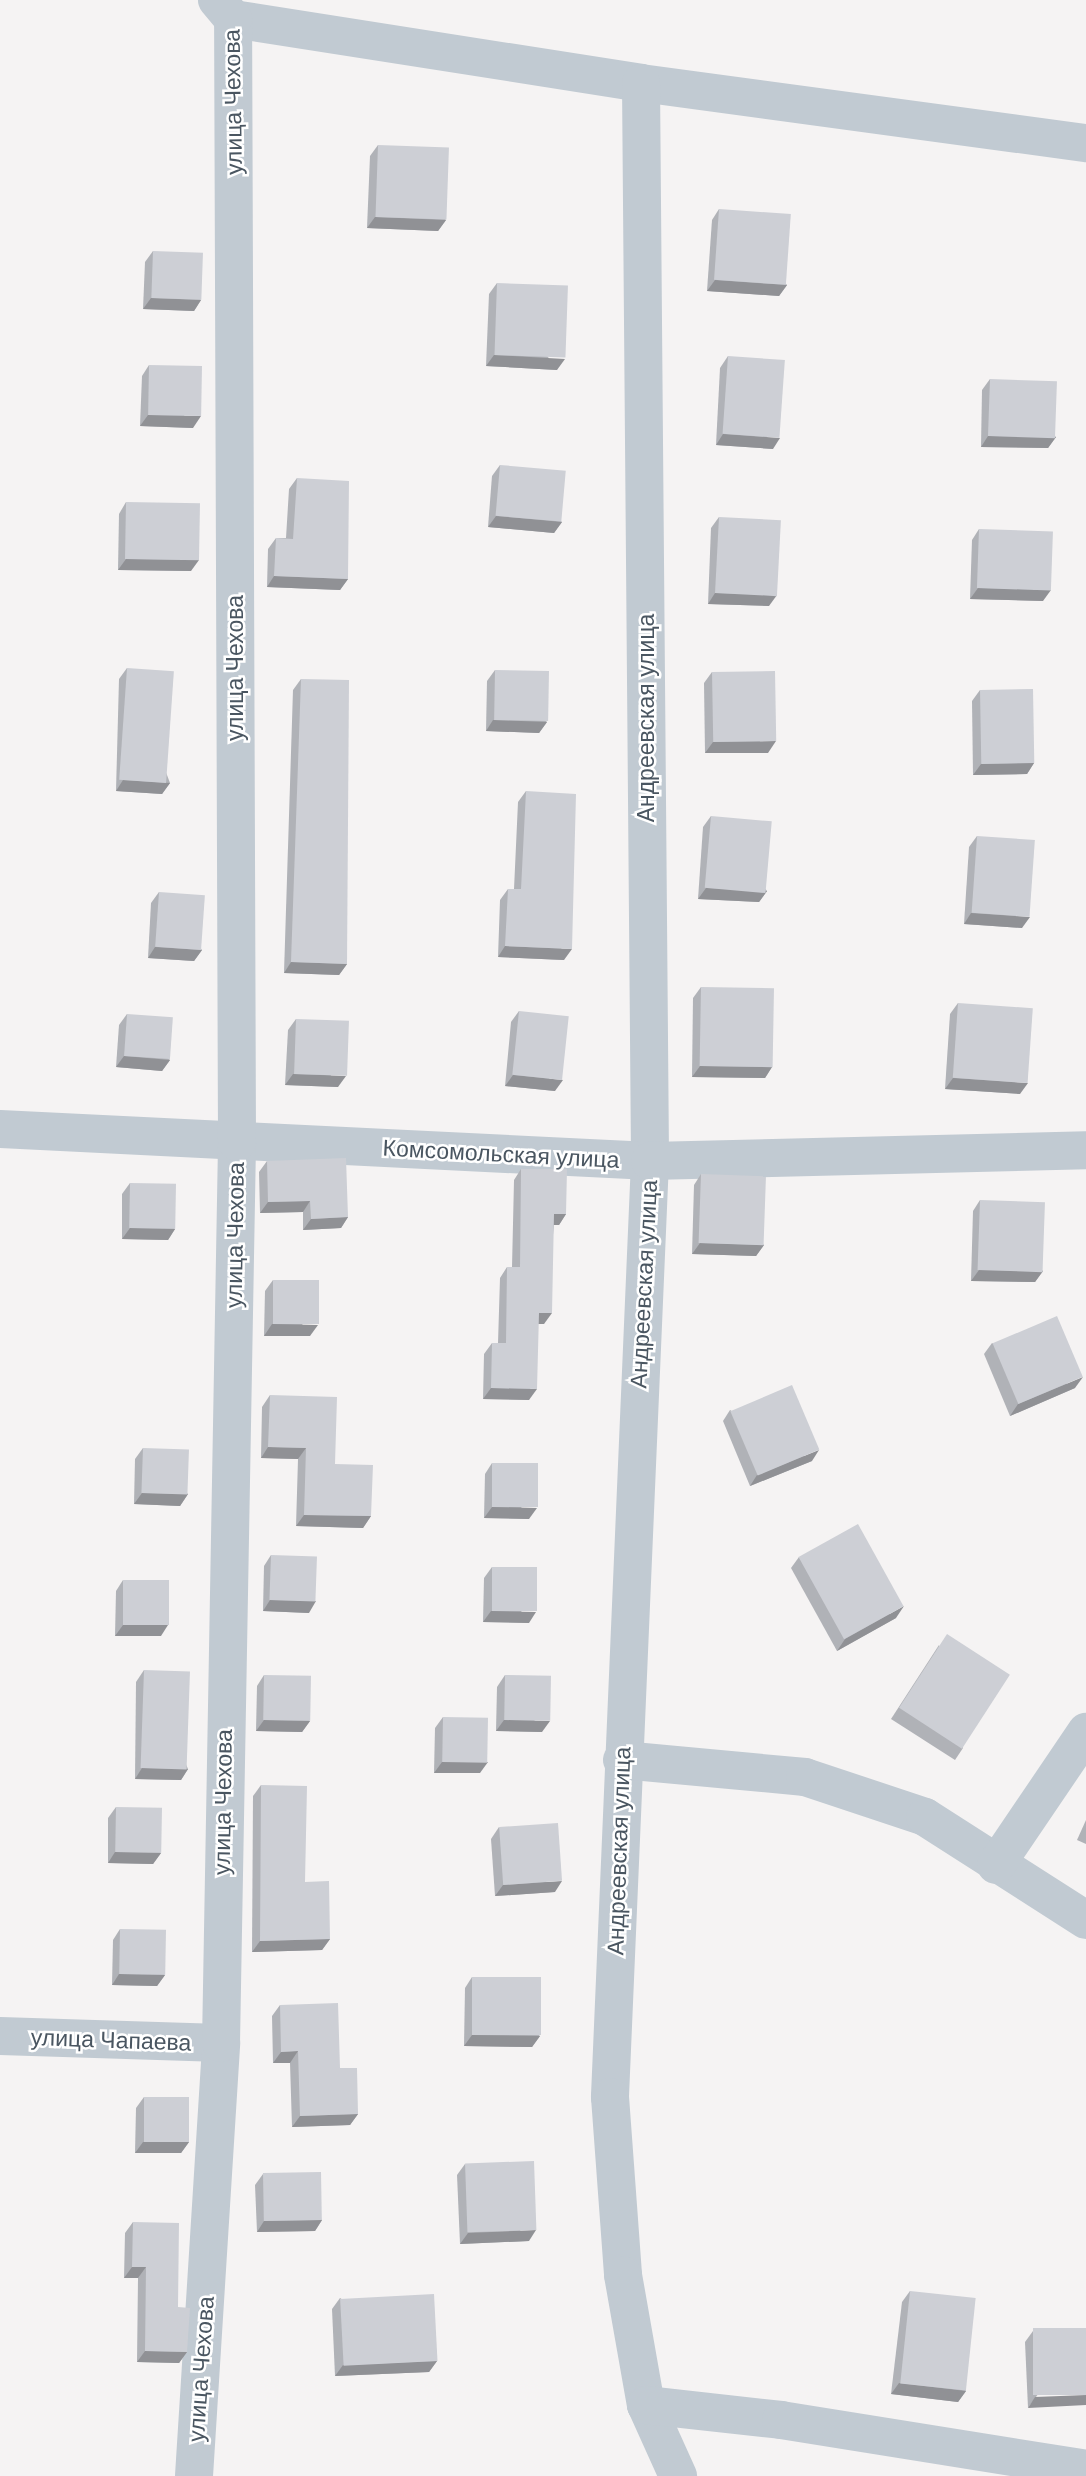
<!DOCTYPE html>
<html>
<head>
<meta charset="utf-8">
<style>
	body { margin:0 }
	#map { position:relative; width:1086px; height:2476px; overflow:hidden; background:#f5f3f3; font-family:Helvetica,sans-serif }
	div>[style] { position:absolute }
	.minor>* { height:38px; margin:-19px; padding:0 19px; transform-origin:19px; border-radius:19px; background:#c1cad2 }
	.wall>* { inset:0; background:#b0b2b7 }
	.shaded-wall>* { inset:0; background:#909195 }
	.building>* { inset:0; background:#cdcfd5; transform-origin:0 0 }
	span { translate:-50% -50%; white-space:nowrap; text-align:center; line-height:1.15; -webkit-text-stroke:5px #fff; paint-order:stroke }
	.street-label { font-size:23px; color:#4a5661 }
</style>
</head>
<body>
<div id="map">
	<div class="minor">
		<div style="left:233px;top:19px;width:413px;rotate:8.9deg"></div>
		<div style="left:641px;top:83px;width:449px;rotate:7.7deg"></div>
		<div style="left:641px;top:83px;width:1078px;rotate:89.52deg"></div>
		<div style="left:650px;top:1161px;width:937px;rotate:92.45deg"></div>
		<div style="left:610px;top:2097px;width:178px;rotate:85.8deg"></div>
		<div style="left:623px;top:2275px;width:132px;rotate:80deg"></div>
		<div style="left:646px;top:2405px;width:78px;rotate:65.7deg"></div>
		<div style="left:0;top:1129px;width:651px;rotate:2.82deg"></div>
		<div style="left:650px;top:1161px;width:436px;rotate:-1.4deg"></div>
		<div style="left:622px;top:1760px;width:184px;rotate:5.3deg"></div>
		<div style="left:805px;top:1777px;width:126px;rotate:18.4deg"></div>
		<div style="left:925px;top:1817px;width:191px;rotate:32.6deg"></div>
		<div style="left:996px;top:1865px;width:161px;rotate:-55.9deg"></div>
		<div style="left:0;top:2036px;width:221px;rotate:1.8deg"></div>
		<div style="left:646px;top:2405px;width:136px;rotate:6.3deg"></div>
		<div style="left:781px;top:2420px;width:309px;rotate:9.1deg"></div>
		<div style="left:194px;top:2476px;width:434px;rotate:-86.4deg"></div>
		<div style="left:221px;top:2043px;width:901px;rotate:-88.98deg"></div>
		<div style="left:237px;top:1142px;width:1123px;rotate:-90.2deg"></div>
		<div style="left:233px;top:19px;width:25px;rotate:-130deg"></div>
	</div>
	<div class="wall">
		<div style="clip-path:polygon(378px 145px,446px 220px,438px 231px,367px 228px,370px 156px)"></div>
		<div style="clip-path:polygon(719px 209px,787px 285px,779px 296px,707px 291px,712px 220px)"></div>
		<div style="clip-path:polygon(153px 251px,201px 300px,194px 311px,143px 309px,145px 262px)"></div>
		<div style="clip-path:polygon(497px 283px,557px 370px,486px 366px,489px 294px)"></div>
		<div style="clip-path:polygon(728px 356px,773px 449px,716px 445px,720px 368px)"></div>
		<div style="clip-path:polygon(149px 365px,193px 428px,140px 426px,142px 376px)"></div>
		<div style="clip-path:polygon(990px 379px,1056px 437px,1048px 448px,981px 447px,982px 390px)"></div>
		<div style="clip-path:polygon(500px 465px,562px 522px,554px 533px,488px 527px,492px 476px)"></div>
		<div style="clip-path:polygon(297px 478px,348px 579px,340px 590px,267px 587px,268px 549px,276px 538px,286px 538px,289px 489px)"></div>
		<div style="clip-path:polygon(126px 502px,191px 571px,118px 570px,119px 514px)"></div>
		<div style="clip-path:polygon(719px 517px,769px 606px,708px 604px,711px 528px)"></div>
		<div style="clip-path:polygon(979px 529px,1043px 601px,970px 599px,972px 540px)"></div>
		<div style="clip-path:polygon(127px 668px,170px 783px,162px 794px,116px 791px,119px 679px)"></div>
		<div style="clip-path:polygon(495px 670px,547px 722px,539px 733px,486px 731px,487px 681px)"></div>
		<div style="clip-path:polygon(712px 672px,768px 753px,705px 753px,704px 683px)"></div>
		<div style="clip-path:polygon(301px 679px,347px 964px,339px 975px,284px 973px,293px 690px)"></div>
		<div style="clip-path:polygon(980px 690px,1034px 763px,1027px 774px,973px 775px,972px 701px)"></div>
		<div style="clip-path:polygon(526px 791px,564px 960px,498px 957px,500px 900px,508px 889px,514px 889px,518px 802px)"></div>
		<div style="clip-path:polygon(711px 816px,767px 891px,759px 902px,698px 899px,703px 827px)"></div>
		<div style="clip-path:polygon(977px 836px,1022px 928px,964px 924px,969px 847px)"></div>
		<div style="clip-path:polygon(159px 892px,202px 950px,194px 961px,148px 958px,151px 903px)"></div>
		<div style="clip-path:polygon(701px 987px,772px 1067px,765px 1078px,692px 1077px,693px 998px)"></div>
		<div style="clip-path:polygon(958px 1003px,1020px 1094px,945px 1089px,950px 1014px)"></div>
		<div style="clip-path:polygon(519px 1011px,555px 1091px,505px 1086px,511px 1022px)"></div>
		<div style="clip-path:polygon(127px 1014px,170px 1060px,162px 1071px,116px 1067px,119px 1025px)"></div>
		<div style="clip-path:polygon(296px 1019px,338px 1087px,285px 1085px,288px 1030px)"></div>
		<div style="clip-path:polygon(267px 1161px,348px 1217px,341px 1228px,303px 1230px,303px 1212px,260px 1213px,259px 1172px)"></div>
		<div style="clip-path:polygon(521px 1169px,566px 1214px,559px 1225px,554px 1225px,544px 1324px,538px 1324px,529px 1400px,483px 1399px,484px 1354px,492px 1343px,498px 1343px,500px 1278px,507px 1267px,512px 1267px,514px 1180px)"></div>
		<div style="clip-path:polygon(701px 1174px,764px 1245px,756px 1256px,692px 1254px,694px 1185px)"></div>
		<div style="clip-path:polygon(130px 1183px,175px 1229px,168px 1240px,122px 1239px,122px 1194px)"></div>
		<div style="clip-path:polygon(980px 1200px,1043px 1271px,1035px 1282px,971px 1281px,973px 1211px)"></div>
		<div style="clip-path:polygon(273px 1280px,310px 1336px,264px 1336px,265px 1291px)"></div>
		<div style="clip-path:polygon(992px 1343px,1075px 1388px,1010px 1416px,984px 1354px)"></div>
		<div style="clip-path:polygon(270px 1395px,335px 1464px,371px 1516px,363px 1528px,296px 1526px,298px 1459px,261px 1458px,262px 1407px)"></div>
		<div style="clip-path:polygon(730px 1410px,812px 1461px,750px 1486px,723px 1421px)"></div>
		<div style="clip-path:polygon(143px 1448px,188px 1494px,180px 1506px,134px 1504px,135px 1459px)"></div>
		<div style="clip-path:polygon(492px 1463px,529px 1519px,484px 1518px,485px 1474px)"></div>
		<div style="clip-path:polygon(271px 1555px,309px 1613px,263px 1611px,264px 1566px)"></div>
		<div style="clip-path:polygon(799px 1557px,896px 1618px,837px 1651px,791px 1568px)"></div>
		<div style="clip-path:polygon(492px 1567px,529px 1623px,483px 1622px,484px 1578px)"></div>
		<div style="clip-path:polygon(123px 1580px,161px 1636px,115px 1636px,116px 1591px)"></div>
		<div style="clip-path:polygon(939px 1645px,963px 1748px,955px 1760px,891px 1719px)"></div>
		<div style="clip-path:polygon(144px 1670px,188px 1769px,181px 1780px,135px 1779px,136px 1682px)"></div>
		<div style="clip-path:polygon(264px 1675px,310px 1721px,302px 1732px,256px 1731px,257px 1686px)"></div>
		<div style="clip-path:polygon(505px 1675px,542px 1732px,496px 1731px,497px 1687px)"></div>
		<div style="clip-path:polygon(443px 1717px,480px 1773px,434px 1773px,435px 1728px)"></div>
		<div style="clip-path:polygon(261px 1785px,330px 1939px,322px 1950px,252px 1952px,253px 1796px)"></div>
		<div style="clip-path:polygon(116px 1807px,161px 1853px,153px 1864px,108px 1863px,108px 1818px)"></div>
		<div style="clip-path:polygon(1086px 1820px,1086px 1844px,1077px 1840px)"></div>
		<div style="clip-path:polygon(499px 1827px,555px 1892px,495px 1896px,491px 1839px)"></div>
		<div style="clip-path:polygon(120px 1929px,165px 1975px,157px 1986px,112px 1985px,113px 1940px)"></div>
		<div style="clip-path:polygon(472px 1977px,540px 2036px,532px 2047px,464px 2046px,465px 1988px)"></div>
		<div style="clip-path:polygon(280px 2005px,340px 2068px,358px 2114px,350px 2125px,292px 2127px,290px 2063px,273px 2063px,272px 2016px)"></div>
		<div style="clip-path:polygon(144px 2097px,189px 2142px,181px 2153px,135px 2153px,136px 2108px)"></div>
		<div style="clip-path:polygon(465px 2164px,529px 2241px,460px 2244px,457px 2175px)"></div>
		<div style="clip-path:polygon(263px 2174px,322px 2220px,315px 2231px,257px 2232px,255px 2185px)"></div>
		<div style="clip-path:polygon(133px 2222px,178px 2307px,187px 2352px,179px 2363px,137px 2362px,138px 2278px,124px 2278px,125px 2233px)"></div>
		<div style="clip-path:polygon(910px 2291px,966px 2391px,958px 2402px,891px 2394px,902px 2302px)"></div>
		<div style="clip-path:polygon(340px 2298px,437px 2361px,429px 2372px,335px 2376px,332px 2309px)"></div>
		<div style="clip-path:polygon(1086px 2328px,1028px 2408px,1025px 2342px,1033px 2331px)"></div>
	</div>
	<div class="shaded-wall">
		<div style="clip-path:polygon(375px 217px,446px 220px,438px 231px,367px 228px)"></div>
		<div style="clip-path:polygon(715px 280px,787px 285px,779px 296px,707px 291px)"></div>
		<div style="clip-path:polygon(151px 298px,201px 300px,194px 311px,143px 309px)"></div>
		<div style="clip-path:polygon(494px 355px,565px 359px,557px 370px,486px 366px)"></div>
		<div style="clip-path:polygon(148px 415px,201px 416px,193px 428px,140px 426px)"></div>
		<div style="clip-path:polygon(723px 434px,780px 438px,773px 449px,716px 445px)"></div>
		<div style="clip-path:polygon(988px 436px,1056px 437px,1048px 448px,981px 447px)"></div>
		<div style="clip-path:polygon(496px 516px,562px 522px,554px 533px,488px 527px)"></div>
		<div style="clip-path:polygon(126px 559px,199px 560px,191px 571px,118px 570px)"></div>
		<div style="clip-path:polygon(274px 576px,348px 579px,340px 590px,267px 587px)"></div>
		<div style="clip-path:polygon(978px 588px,1051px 590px,1043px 601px,970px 599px)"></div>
		<div style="clip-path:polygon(715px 593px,777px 595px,769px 606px,708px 604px)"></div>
		<div style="clip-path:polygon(493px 720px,547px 722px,539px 733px,486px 731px)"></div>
		<div style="clip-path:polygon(776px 741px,768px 753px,705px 753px,713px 742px)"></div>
		<div style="clip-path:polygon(1034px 763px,1027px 774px,973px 775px,981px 764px)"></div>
		<div style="clip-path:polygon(123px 780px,170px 783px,162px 794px,116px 791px)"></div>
		<div style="clip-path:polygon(706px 888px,767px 891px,759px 902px,698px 899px)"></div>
		<div style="clip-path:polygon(971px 913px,1030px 917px,1022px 928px,964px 924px)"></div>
		<div style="clip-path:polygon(505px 946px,572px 949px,564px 960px,498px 957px)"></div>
		<div style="clip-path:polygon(155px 947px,202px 950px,194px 961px,148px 958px)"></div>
		<div style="clip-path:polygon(291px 962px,347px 964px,339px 975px,284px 973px)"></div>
		<div style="clip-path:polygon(124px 1056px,170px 1060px,162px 1071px,116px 1067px)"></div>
		<div style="clip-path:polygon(700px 1066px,772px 1067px,765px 1078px,692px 1077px)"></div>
		<div style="clip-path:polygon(293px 1074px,346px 1076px,338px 1087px,285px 1085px)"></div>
		<div style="clip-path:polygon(513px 1075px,563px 1080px,555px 1091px,505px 1086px)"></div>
		<div style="clip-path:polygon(953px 1078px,1028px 1083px,1020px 1094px,945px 1089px)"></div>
		<div style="clip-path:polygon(310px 1201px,303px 1212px,260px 1213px,268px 1202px)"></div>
		<div style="clip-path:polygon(554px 1214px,566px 1214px,559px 1225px,546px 1225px)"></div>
		<div style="clip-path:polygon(348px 1217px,341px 1228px,303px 1230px,311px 1219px)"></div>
		<div style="clip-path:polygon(130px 1228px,175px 1229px,168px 1240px,122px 1239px)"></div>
		<div style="clip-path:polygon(700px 1243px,764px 1245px,756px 1256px,692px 1254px)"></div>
		<div style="clip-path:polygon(979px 1270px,1043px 1271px,1035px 1282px,971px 1281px)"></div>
		<div style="clip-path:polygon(539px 1313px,552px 1313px,544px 1324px,531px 1324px)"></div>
		<div style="clip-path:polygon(272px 1324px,318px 1325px,310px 1336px,264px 1336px)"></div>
		<div style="clip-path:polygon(1083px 1377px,1075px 1388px,1010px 1416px,1018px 1404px)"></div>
		<div style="clip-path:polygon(491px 1388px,537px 1389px,529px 1400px,483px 1399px)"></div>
		<div style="clip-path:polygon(268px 1447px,306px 1448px,298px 1459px,261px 1458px)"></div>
		<div style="clip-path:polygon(819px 1450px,812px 1461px,750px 1486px,757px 1475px)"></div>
		<div style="clip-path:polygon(142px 1493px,188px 1494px,180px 1506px,134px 1504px)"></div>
		<div style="clip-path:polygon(492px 1507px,537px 1508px,529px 1519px,484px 1518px)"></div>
		<div style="clip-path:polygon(304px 1515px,371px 1516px,363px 1528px,296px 1526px)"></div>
		<div style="clip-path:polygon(270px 1600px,316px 1601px,309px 1613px,263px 1611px)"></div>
		<div style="clip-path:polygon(904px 1606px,896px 1618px,837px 1651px,845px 1639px)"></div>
		<div style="clip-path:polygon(491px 1611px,536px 1612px,529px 1623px,483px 1622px)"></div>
		<div style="clip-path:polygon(123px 1625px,168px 1625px,161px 1636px,115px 1636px)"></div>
		<div style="clip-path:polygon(264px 1720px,310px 1721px,302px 1732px,256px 1731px)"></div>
		<div style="clip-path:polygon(504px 1720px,550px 1721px,542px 1732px,496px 1731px)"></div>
		<div style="clip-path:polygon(442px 1762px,488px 1762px,480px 1773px,434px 1773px)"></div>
		<div style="clip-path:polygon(142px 1768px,188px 1769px,181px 1780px,135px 1779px)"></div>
		<div style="clip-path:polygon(115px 1852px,161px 1853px,153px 1864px,108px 1863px)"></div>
		<div style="clip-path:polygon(562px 1881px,555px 1892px,495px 1896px,503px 1885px)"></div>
		<div style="clip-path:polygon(330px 1939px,322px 1950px,252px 1952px,260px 1941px)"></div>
		<div style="clip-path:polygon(119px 1974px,165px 1975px,157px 1986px,112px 1985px)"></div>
		<div style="clip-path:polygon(472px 2035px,540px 2036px,532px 2047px,464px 2046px)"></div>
		<div style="clip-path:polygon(298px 2051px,290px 2063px,273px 2063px,281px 2052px)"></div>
		<div style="clip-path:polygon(358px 2114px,350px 2125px,292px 2127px,300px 2116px)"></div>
		<div style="clip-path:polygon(143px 2142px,189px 2142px,181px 2153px,135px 2153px)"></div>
		<div style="clip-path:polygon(322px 2220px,315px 2231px,257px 2232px,264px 2221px)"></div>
		<div style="clip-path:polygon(536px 2230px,529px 2241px,460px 2244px,468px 2233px)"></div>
		<div style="clip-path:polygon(132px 2267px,146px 2267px,138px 2278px,124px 2278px)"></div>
		<div style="clip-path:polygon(145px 2351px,187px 2352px,179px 2363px,137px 2362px)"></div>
		<div style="clip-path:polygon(437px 2361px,429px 2372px,335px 2376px,343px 2365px)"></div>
		<div style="clip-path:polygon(899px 2383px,966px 2391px,958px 2402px,891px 2394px)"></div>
		<div style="clip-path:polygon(1086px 2395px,1086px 2405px,1028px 2408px,1035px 2397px)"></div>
	</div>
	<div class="building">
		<div style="left:378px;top:145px;width:71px;height:72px;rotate:2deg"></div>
		<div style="left:719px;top:209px;width:72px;height:71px;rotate:4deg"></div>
		<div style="left:153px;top:251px;width:50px;height:47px;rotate:2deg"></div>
		<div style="left:497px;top:283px;width:71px;height:72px;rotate:2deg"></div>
		<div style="left:728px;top:356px;width:57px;height:78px;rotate:4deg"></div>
		<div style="left:149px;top:365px;width:53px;height:50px;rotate:1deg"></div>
		<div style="left:990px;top:379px;width:67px;height:57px;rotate:2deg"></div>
		<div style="left:500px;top:465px;width:66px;height:51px;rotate:5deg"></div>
		<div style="clip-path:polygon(297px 478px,349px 481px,348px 579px,274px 576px,276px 538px,293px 539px)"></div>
		<div style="left:126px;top:502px;width:74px;height:57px;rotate:1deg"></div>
		<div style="left:719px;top:517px;width:62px;height:76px;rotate:3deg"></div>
		<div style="left:979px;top:529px;width:74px;height:59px;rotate:2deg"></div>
		<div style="left:127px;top:668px;width:47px;height:112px;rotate:4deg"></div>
		<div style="left:495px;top:670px;width:54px;height:50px;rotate:1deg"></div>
		<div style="left:775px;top:671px;width:70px;height:63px;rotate:89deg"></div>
		<div style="clip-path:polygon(301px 679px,349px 680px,347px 964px,291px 962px)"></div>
		<div style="left:1033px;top:689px;width:74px;height:53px;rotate:89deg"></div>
		<div style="clip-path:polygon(526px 791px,576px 794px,572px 949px,505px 946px,508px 889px,521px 889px)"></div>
		<div style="left:711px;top:816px;width:61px;height:72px;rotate:5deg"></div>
		<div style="left:977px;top:836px;width:58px;height:77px;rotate:4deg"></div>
		<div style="left:159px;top:892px;width:46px;height:55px;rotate:4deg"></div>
		<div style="left:701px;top:987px;width:73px;height:79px;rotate:1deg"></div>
		<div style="left:958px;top:1003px;width:75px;height:75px;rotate:4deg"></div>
		<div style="left:519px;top:1011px;width:50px;height:64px;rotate:6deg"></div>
		<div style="left:127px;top:1014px;width:46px;height:42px;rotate:4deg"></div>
		<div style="left:296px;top:1019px;width:53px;height:55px;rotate:2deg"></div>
		<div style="clip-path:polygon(346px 1158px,348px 1217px,311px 1219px,310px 1201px,268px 1202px,267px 1161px)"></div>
		<div style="clip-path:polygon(521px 1169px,567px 1169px,566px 1214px,554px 1214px,552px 1313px,539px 1313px,537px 1389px,491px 1388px,492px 1343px,506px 1343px,507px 1267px,520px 1267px)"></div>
		<div style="left:701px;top:1174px;width:65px;height:69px;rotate:2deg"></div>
		<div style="left:130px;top:1183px;width:46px;height:45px;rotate:1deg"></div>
		<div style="left:980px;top:1200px;width:65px;height:70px;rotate:2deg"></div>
		<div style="left:273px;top:1280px;width:46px;height:44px"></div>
		<div style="left:1057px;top:1316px;width:66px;height:70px;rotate:67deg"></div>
		<div style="left:792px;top:1385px;width:70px;height:67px;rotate:67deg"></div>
		<div style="clip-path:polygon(270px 1395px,337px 1397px,335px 1464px,373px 1465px,371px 1516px,304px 1515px,306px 1448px,268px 1447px)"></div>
		<div style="left:143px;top:1448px;width:46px;height:45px;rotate:2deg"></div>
		<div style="left:492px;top:1463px;width:46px;height:44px"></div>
		<div style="left:858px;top:1524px;width:94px;height:68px;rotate:61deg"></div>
		<div style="left:271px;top:1555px;width:46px;height:45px;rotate:2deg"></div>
		<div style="left:492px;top:1567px;width:45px;height:44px"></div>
		<div style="left:123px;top:1580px;width:46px;height:45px"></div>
		<div style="left:947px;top:1634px;width:75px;height:88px;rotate:33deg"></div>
		<div style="left:144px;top:1670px;width:46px;height:98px;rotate:2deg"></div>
		<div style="left:264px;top:1675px;width:47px;height:45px;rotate:1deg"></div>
		<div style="left:505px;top:1675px;width:46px;height:45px;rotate:1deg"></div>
		<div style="left:443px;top:1717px;width:45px;height:45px;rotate:1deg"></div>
		<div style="clip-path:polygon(261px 1785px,307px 1786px,305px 1882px,329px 1881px,330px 1939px,260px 1941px)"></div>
		<div style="left:116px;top:1807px;width:46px;height:45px;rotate:1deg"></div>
		<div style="left:558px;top:1823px;width:58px;height:59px;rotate:86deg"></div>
		<div style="left:120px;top:1929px;width:46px;height:45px;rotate:1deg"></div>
		<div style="left:472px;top:1977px;width:69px;height:58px"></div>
		<div style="clip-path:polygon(338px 2003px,340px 2068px,357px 2068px,358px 2114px,300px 2116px,298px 2051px,281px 2052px,280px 2005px)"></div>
		<div style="left:144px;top:2097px;width:45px;height:45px"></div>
		<div style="left:534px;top:2161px;width:69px;height:69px;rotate:88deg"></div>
		<div style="left:321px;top:2172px;width:48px;height:58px;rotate:89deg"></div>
		<div style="clip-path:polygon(133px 2222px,179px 2223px,178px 2307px,190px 2308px,187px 2352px,145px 2351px,146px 2267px,132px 2267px)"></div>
		<div style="left:910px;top:2291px;width:66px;height:93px;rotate:6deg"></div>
		<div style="left:434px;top:2294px;width:67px;height:94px;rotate:87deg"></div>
		<div style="left:1086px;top:2328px;width:67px;height:53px;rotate:90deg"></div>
	</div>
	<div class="street-label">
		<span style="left:233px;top:102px;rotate:-91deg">улица Чехова</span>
		<span style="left:235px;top:668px;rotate:-90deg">улица Чехова</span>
		<span style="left:646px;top:718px;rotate:-90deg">Андреевская улица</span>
		<span style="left:501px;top:1154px;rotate:3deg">Комсомольская улица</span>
		<span style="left:235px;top:1235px;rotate:-89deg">улица Чехова</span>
		<span style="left:644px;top:1284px;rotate:-87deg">Андреевская улица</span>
		<span style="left:223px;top:1802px;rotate:-89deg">улица Чехова</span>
		<span style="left:619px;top:1851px;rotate:-88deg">Андреевская улица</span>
		<span style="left:111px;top:2040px;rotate:2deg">улица Чапаева</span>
		<span style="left:201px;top:2369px;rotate:-86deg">улица Чехова</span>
	</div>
</div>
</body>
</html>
